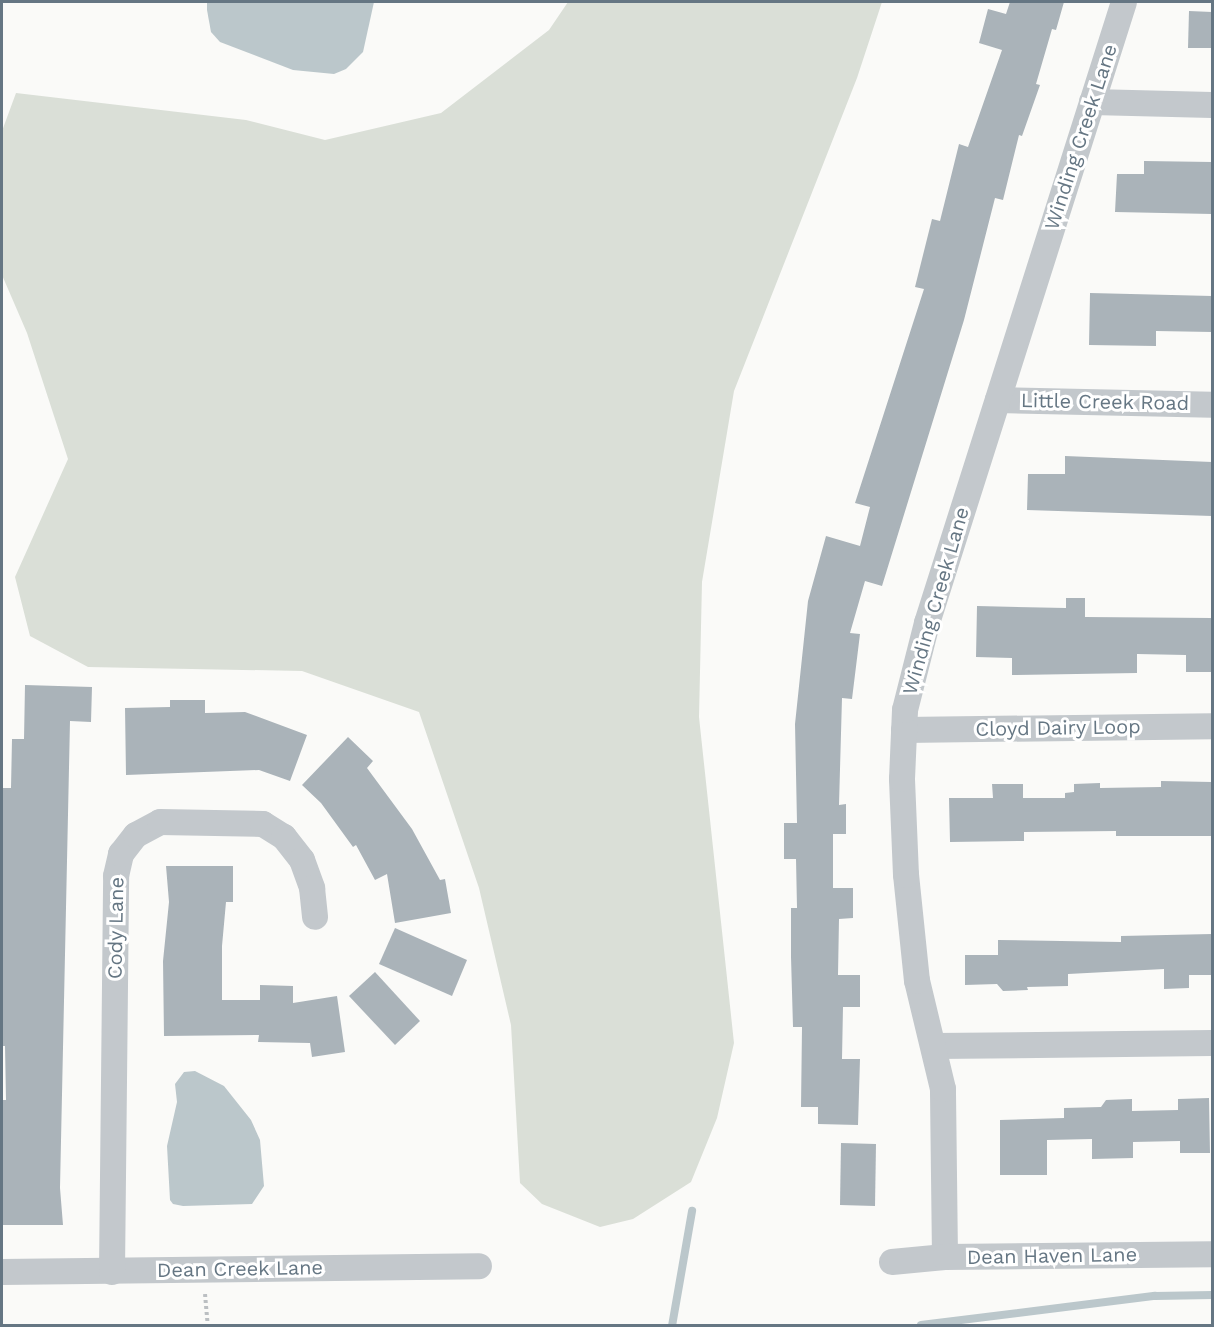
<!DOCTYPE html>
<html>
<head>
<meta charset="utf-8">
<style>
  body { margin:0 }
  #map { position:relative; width:1214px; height:1327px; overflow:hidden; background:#fafaf8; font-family:"Work Sans",sans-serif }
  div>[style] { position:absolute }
  .green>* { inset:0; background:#dadfd7 }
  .water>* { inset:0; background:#bbc7cb }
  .stream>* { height:8px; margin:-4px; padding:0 4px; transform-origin:4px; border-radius:4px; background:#bbc7cb }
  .building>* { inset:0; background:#aab3b9 }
  .path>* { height:4px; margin-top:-2px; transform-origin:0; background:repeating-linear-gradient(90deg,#bbbfc2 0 3px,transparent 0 6px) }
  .minor>* { height:26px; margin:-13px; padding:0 13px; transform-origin:13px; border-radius:13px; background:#c3c8cc }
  span { translate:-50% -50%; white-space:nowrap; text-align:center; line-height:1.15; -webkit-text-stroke:6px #fff; paint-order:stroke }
  .street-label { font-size:20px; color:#657683 }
  .frame { position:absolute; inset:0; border:3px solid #657683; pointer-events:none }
</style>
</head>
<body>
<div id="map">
  <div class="green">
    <div style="clip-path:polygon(568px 2px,882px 2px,857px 78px,734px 391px,702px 582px,699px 717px,734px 1043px,717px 1118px,691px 1182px,633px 1219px,600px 1227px,542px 1204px,520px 1183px,511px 1025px,479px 888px,419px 712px,302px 671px,88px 667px,30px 636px,15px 577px,68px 459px,27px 333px,2px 275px,2px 131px,16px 93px,246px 120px,325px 140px,441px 113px,549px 30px)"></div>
  </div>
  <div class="water">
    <div style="clip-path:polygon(374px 2px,363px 52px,346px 69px,334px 74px,293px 70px,220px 42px,211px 32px,207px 10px,207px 2px)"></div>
    <div style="clip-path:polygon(195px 1071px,224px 1086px,251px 1120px,260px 1140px,264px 1186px,252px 1204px,183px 1206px,173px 1204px,170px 1200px,167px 1146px,177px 1102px,175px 1084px,184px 1072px)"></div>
  </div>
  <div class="stream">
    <div style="left:921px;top:1325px;width:236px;rotate:-7.1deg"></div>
    <div style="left:1155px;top:1296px;width:57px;rotate:-1deg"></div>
    <div style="left:672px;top:1326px;width:117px;rotate:-80.1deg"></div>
  </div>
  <div class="building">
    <div style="clip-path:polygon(1010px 2px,1064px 2px,1056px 30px,1052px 29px,1036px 84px,1040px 85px,1022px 136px,1019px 135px,1003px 200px,995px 198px,964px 320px,882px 586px,865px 581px,850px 633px,860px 634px,852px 699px,842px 698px,839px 805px,846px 804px,846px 834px,833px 834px,833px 888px,853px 888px,853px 918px,839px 919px,838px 975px,860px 975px,860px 1007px,843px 1007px,842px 1059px,860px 1059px,858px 1125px,818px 1124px,818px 1107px,801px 1107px,802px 1027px,793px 1027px,791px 957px,791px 908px,797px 908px,796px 859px,784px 859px,784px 823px,797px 823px,795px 724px,808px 601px,826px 536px,860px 546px,870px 507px,855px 503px,924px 289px,915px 287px,932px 219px,940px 221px,959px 144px,968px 147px,1002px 50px,979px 43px,988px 9px,1006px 14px)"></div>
    <div style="clip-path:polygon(1189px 11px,1212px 12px,1212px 48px,1188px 48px)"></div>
    <div style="clip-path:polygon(1144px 161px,1212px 162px,1212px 214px,1115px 212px,1117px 174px,1144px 174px)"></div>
    <div style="clip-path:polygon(1090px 293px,1212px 296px,1212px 332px,1156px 331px,1156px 346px,1089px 345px)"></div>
    <div style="clip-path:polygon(1065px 456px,1212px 462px,1212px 516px,1027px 510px,1028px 474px,1065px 474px)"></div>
    <div style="clip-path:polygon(1066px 598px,1085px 598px,1085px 617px,1212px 618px,1212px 672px,1186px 672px,1186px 655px,1137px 654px,1137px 673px,1012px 675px,1012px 658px,976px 657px,977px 606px,1066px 608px)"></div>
    <div style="clip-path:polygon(25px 685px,92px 687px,91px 722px,70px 721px,60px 1188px,63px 1225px,2px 1225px,2px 1100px,6px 1100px,5px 1046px,2px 1046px,2px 788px,11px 788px,12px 739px,24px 739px)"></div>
    <div style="clip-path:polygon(170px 700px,205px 700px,205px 713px,245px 712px,307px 735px,290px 781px,259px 770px,126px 775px,125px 708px,170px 707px)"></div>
    <div style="clip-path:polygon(348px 737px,373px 761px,367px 768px,412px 829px,440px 880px,445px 879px,451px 913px,395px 923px,387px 874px,375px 880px,356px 845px,353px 847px,321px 803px,302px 785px)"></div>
    <div style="clip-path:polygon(1161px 781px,1212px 782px,1212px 836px,1116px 836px,1116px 831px,1024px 832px,1024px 841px,950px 842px,949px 798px,993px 798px,992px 784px,1023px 784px,1023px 798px,1065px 798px,1065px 793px,1074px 792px,1074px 784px,1100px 783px,1100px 788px,1161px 787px)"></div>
    <div style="clip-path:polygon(166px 866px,233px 866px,233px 902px,226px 902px,222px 946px,222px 1000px,260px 1000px,260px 985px,293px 986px,293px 1003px,337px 996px,345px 1052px,312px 1057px,310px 1043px,258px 1042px,259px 1035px,164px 1036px,163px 961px,169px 902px)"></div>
    <div style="clip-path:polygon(395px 928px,467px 960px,452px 996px,379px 964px)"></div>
    <div style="clip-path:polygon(1212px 934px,1212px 975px,1189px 975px,1189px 988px,1164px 989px,1164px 969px,1068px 974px,1068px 986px,1027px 987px,1028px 990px,1003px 991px,997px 984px,965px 985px,965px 955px,998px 955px,998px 940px,1121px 942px,1121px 936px)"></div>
    <div style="clip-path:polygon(375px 972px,420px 1021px,395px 1045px,349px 996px)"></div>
    <div style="clip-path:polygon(1209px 1098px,1210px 1153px,1180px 1153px,1180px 1141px,1133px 1142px,1133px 1158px,1092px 1159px,1092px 1139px,1047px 1140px,1047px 1175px,1000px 1175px,1000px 1120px,1064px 1118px,1064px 1108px,1101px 1107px,1106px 1100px,1132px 1099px,1132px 1111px,1178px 1110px,1178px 1099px)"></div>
    <div style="clip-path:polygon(841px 1143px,876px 1144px,875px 1206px,840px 1205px)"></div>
  </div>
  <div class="path">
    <div style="left:205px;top:1294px;width:32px;rotate:85deg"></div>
  </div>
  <div class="minor">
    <div style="left:1092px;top:102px;width:120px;rotate:1.4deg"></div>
    <div style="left:998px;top:400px;width:214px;rotate:1.3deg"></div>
    <div style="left:904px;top:730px;width:308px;rotate:-0.7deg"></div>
    <div style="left:935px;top:1046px;width:277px;rotate:-0.6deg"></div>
    <div style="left:945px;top:1257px;width:168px;rotate:-90.7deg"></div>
    <div style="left:943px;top:1089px;width:111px;rotate:-103.5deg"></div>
    <div style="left:917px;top:981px;width:107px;rotate:-95.9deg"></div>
    <div style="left:906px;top:875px;width:96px;rotate:-92.4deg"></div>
    <div style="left:902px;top:779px;width:69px;rotate:-87.5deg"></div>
    <div style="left:905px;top:710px;width:90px;rotate:-75.8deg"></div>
    <div style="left:927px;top:623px;width:651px;rotate:-72.4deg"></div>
    <div style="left:892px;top:1262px;width:53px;rotate:-5.4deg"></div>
    <div style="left:945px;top:1257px;width:267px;rotate:-0.6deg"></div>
    <div style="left:2px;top:1272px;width:477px;rotate:-0.7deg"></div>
    <div style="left:112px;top:1272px;width:396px;rotate:-89.4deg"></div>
    <div style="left:116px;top:876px;width:23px;rotate:-77deg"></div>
    <div style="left:121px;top:854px;width:24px;rotate:-52deg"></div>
    <div style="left:136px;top:835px;width:27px;rotate:-28deg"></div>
    <div style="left:160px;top:822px;width:103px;rotate:1.1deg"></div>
    <div style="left:263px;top:824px;width:25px;rotate:32deg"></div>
    <div style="left:284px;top:837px;width:29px;rotate:52deg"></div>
    <div style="left:302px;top:860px;width:30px;rotate:70deg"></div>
    <div style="left:312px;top:888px;width:29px;rotate:84deg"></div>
  </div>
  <div class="street-label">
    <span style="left:1081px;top:137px;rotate:-72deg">Winding Creek Lane</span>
    <span style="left:1105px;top:402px;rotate:1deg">Little Creek Road</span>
    <span style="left:936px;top:601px;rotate:-74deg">Winding Creek Lane</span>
    <span style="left:1058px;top:728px;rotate:-1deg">Cloyd Dairy Loop</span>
    <span style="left:116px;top:928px;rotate:-89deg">Cody Lane</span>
    <span style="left:1052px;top:1256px;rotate:-1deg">Dean Haven Lane</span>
    <span style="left:240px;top:1269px;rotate:-1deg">Dean Creek Lane</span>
  </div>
  <div class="frame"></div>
</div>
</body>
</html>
